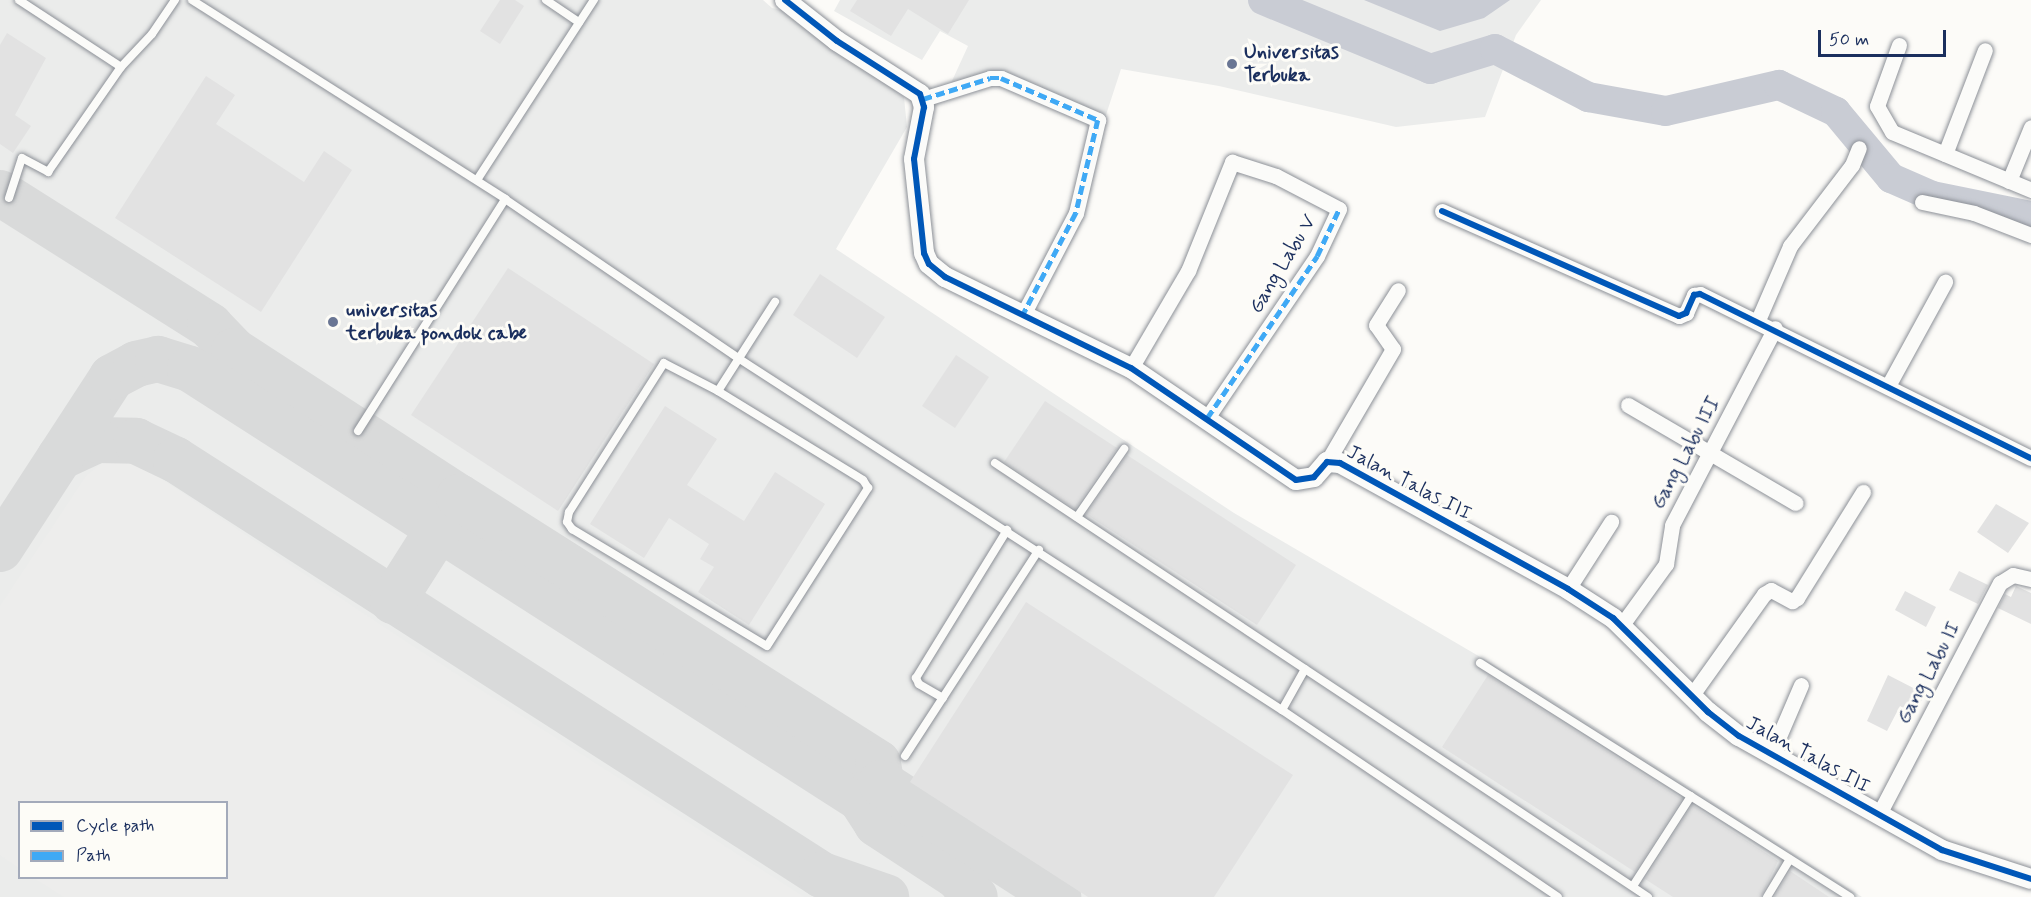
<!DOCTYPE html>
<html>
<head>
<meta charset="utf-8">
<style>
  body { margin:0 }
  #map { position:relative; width:2031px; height:897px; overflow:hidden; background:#fcfbf8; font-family:Mynerve,sans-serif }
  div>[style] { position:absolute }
  .built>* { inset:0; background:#ebeceb }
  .green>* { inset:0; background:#ededec }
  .water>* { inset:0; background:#c9ccd4 }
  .river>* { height:30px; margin:-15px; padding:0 15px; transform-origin:15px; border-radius:15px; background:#c9ccd4 }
  .taxiway>* { height:46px; margin:-23px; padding:0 23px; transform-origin:23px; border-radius:23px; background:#d9dada }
  .building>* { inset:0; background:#e2e2e2 }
  .roads { filter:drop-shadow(0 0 2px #8c9097) drop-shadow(0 0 2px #8c9097) }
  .service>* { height:8px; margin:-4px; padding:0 4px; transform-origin:4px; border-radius:4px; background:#fbfbf9 }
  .minor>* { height:15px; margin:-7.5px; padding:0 7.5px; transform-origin:7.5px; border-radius:7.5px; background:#fbfbf9 }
  .tertiary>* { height:20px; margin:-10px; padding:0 10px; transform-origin:10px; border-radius:10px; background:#fbfbf9 }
  .quiet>* { height:4.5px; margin-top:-2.25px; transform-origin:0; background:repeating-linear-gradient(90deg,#3fa9f5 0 9px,transparent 0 13.5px) }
  .cycleway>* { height:6px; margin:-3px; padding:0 3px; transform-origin:3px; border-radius:3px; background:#0057b8 }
  .dots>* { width:16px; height:16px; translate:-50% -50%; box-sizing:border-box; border:3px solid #fdfcf7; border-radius:50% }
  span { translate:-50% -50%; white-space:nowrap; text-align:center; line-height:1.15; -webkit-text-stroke:6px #fdfcf7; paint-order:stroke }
  .poi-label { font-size:20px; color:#1b2f5e; font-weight:700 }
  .left { translate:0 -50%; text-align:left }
  .street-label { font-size:20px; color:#1b2f5e }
  .legend { position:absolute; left:18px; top:801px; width:210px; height:78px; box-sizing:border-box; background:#fdfcf7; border:2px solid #a3aaba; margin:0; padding:8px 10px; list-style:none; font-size:18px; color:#1b2f5e }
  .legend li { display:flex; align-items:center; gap:12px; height:30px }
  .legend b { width:30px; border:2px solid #a3aaba }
  .scale { position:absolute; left:1818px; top:30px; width:128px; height:27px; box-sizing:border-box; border:3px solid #1b2f5e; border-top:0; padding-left:8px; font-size:18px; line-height:21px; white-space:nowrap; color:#1b2f5e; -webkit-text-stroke:4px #fdfcf7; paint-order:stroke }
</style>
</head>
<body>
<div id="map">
  <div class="built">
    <div style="clip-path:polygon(evenodd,0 0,763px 0,772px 8px,795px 13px,904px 97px,907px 127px,836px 249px,1234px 513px,1542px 693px,1862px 897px,0 897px,0 0,20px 802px,226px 802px,226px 878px,20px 878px,20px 802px)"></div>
    <div style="clip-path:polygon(840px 0,1541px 0,1516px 35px,1485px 117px,1396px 127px,1219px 86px,1121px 69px,1105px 118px,1007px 77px,946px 94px,968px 46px,940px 31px,922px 60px,834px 11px)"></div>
  </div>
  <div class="green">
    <div style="clip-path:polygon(103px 462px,136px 462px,408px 643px,804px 897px,64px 897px,34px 878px,226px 878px,226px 802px,20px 802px,19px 868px,0 855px,0 606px,86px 476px)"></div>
  </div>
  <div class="water">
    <div style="clip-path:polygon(1364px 0,1510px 0,1484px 18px,1440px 31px)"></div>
  </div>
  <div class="river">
    <div style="left:1263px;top:0;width:181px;rotate:22.4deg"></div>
    <div style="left:1430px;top:69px;width:68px;rotate:-17.1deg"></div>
    <div style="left:1495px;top:49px;width:105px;rotate:27.3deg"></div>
    <div style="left:1588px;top:97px;width:79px;rotate:10.2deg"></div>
    <div style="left:1666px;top:111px;width:116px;rotate:-13deg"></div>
    <div style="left:1779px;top:85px;width:63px;rotate:25.3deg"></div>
    <div style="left:1836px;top:112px;width:86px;rotate:50.2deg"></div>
    <div style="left:1891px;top:178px;width:45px;rotate:23.7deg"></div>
    <div style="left:1932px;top:196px;width:101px;rotate:11.4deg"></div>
  </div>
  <div class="taxiway">
    <div style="left:0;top:193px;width:249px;rotate:32.3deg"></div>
    <div style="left:210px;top:326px;width:35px;rotate:46deg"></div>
    <div style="left:234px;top:351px;width:268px;rotate:33deg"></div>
    <div style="left:60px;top:457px;width:41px;rotate:-24.7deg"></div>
    <div style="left:97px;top:440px;width:39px;rotate:1deg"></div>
    <div style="left:136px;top:441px;width:44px;rotate:25.4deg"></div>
    <div style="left:176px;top:460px;width:768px;rotate:32.72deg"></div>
    <div style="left:822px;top:875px;width:68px;rotate:19deg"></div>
    <div style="left:0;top:549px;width:205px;rotate:-56.9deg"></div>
    <div style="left:112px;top:377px;width:27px;rotate:-28deg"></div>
    <div style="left:136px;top:364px;width:23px;rotate:-13deg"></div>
    <div style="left:158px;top:359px;width:34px;rotate:17deg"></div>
    <div style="left:190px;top:369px;width:797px;rotate:32.65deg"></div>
    <div style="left:861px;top:799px;width:30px;rotate:57deg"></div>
    <div style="left:877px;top:824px;width:97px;rotate:33.2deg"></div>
    <div style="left:958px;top:877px;width:26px;rotate:50deg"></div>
    <div style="left:393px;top:601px;width:123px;rotate:-57.6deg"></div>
    <div style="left:459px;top:497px;width:496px;rotate:32.4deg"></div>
    <div style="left:878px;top:763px;width:20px;rotate:81deg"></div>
    <div style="left:881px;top:783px;width:211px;rotate:32.8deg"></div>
  </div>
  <div class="building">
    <div style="clip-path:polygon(500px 0,515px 0,524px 6px,500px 44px,480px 31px)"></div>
    <div style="clip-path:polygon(857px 0,969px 0,948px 34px,908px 9px,891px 36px,850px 11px)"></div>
    <div style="clip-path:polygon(7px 33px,46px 58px,15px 115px,31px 126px,13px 153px,0 144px,0 45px)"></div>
    <div style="clip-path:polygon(206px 76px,235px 95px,216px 124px,304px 182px,324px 151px,352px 170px,261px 312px,115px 218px)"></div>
    <div style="clip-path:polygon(508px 268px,654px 364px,558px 511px,411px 415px)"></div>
    <div style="clip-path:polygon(820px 274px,885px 317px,857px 358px,793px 315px)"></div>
    <div style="clip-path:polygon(956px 355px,989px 377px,955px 428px,922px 406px)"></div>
    <div style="clip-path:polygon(1045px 401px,1117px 448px,1075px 509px,1004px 462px)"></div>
    <div style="clip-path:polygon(665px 406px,717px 439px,687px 485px,744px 521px,775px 472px,825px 504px,749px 625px,698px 592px,714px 567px,700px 559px,709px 544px,669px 518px,644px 558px,590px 524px)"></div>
    <div style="clip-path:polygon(1127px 455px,1296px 565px,1257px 625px,1086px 514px)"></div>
    <div style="clip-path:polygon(1996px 504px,2029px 523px,2008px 553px,1977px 532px)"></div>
    <div style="clip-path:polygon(1959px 571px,1988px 585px,1978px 604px,1949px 590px)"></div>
    <div style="clip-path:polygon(2016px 586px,2031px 593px,2031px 624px,1998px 608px,2005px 594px,2011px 597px)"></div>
    <div style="clip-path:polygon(1905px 591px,1936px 607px,1926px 627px,1895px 610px)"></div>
    <div style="clip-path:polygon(1026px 602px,1293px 775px,1214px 897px,1088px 897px,910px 782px)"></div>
    <div style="clip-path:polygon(1488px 675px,1682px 799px,1635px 872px,1442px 747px)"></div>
    <div style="clip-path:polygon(1888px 675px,1925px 694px,1914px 714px,1900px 706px,1887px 731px,1867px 721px)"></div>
    <div style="clip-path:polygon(1692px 805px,1778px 861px,1761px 897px,1673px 897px,1645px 879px)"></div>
    <div style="clip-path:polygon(1790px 871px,1829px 897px,1774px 897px)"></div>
  </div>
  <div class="roads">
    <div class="service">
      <div style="left:19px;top:0;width:122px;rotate:33.3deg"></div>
      <div style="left:192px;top:0;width:371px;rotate:32.4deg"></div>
      <div style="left:505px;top:199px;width:282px;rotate:34.3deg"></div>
      <div style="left:738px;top:358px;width:648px;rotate:32.91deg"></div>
      <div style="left:1282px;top:710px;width:333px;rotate:34.1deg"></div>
      <div style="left:546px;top:0;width:40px;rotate:34deg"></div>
      <div style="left:477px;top:180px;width:215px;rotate:-57deg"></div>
      <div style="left:9px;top:198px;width:42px;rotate:-72deg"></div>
      <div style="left:22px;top:158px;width:30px;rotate:28deg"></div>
      <div style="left:48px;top:172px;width:128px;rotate:-55.2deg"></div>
      <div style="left:121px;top:67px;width:45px;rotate:-46.8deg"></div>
      <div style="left:152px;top:34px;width:41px;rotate:-55.9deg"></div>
      <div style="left:718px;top:391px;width:61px;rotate:-152.6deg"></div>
      <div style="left:664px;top:363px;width:177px;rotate:122.5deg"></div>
      <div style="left:569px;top:512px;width:10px;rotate:101deg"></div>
      <div style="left:567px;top:522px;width:9px;rotate:54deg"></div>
      <div style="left:572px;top:529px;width:227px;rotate:31deg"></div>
      <div style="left:767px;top:646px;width:188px;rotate:-57.4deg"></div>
      <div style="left:868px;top:488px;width:9px;rotate:-122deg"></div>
      <div style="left:863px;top:480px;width:170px;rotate:-148.5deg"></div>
      <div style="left:718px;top:391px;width:106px;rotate:-57.4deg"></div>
      <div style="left:358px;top:431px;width:275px;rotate:-57.6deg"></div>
      <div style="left:995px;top:463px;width:784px;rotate:33.61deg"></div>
      <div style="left:1077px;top:517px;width:83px;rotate:-55.3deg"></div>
      <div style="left:1480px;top:663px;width:438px;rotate:32.3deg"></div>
      <div style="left:943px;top:698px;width:28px;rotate:-150deg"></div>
      <div style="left:919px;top:684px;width:7px;rotate:-117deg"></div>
      <div style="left:916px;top:678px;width:174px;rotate:-58.4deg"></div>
      <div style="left:1282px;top:710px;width:47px;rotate:-60.7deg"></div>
      <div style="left:905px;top:756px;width:246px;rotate:-57deg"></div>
      <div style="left:1633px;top:886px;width:107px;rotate:-57.2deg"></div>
      <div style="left:1767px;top:897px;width:44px;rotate:-58.8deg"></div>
    </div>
    <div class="minor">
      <div style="left:1899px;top:45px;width:65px;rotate:109.8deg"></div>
      <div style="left:1877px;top:106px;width:30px;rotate:60deg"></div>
      <div style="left:1892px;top:132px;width:151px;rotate:22.6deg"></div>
      <div style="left:923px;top:99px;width:70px;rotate:-17.4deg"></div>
      <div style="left:990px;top:78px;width:11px"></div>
      <div style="left:1001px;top:78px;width:106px;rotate:23.4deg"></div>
      <div style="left:1098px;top:120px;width:96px;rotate:103.3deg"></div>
      <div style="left:1076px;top:213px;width:115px;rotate:117.5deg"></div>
      <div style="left:1945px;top:154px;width:111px;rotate:-69deg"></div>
      <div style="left:2009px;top:181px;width:58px;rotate:-67.8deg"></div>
      <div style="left:1922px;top:202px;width:53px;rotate:11.9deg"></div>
      <div style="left:1974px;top:213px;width:61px;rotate:21.1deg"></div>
      <div style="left:1442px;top:211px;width:259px;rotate:23.9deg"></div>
      <div style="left:1679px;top:316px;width:8px;rotate:-23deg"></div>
      <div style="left:1686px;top:313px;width:20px;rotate:-66deg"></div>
      <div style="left:1694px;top:295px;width:6px;rotate:-9deg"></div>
      <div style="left:1700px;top:294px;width:369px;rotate:26.4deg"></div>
      <div style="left:1758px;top:320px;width:81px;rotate:-66.6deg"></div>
      <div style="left:1790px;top:246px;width:102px;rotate:-52.6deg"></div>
      <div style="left:1852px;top:165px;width:18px;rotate:-68deg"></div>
      <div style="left:1131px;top:368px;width:113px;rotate:-59.6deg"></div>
      <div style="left:1188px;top:271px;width:118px;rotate:-68deg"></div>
      <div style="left:1232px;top:162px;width:46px;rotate:17.7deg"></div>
      <div style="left:1276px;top:176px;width:71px;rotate:27.6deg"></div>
      <div style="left:1339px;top:209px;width:52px;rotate:115.1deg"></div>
      <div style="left:1317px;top:256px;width:196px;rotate:124.2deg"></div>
      <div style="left:1888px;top:386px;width:119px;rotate:-61.3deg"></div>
      <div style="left:1628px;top:405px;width:194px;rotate:30.3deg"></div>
      <div style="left:1327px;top:462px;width:131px;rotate:-59.7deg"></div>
      <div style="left:1393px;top:349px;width:29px;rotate:-125deg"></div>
      <div style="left:1376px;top:325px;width:41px;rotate:-57.8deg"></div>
      <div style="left:1568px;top:589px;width:80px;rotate:-57.3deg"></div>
      <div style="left:1621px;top:626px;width:77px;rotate:-54deg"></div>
      <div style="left:1666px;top:564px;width:39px;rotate:-81deg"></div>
      <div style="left:1672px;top:525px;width:222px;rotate:-62.4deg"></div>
      <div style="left:1692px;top:695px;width:124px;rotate:-54.5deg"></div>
      <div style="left:1764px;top:594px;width:8px;rotate:-30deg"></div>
      <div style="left:1771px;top:590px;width:24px;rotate:28deg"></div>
      <div style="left:1792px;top:601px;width:6px;rotate:-31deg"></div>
      <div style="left:1797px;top:598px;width:125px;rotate:-58.1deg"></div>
      <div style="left:1771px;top:755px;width:76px;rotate:-66.8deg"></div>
      <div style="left:1879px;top:814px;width:261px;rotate:-62.4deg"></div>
      <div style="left:2000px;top:583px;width:15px;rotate:-32deg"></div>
      <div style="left:2013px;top:575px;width:18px;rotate:13deg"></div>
    </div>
    <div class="tertiary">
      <div style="left:785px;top:0;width:66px;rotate:38.3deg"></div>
      <div style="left:837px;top:41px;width:98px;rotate:32.6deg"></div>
      <div style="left:920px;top:94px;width:14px;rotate:73deg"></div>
      <div style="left:924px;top:107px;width:53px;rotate:100.9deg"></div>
      <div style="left:914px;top:159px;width:95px;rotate:83.9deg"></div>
      <div style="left:924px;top:253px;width:12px;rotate:66deg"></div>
      <div style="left:929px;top:264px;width:21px;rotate:39deg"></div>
      <div style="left:945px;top:277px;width:207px;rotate:26.1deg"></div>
      <div style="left:1131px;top:368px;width:199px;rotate:34.2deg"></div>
      <div style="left:1296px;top:480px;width:18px;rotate:-9deg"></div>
      <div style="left:1314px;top:477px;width:20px;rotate:-49deg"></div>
      <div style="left:1327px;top:462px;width:13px;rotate:4deg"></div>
      <div style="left:1340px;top:463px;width:260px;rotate:28.9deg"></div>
      <div style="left:1568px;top:589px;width:54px;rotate:32.8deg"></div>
      <div style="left:1613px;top:618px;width:134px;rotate:44.7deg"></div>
      <div style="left:1708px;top:712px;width:39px;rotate:38deg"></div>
      <div style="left:1739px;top:736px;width:233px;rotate:29.3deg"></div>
      <div style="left:1942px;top:850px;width:94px;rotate:18deg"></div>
    </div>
  </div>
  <div class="quiet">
    <div style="left:923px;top:99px;width:70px;rotate:-17.4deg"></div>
    <div style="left:990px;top:78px;width:11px"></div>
    <div style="left:1001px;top:78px;width:106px;rotate:23.4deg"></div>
    <div style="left:1098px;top:120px;width:96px;rotate:103.3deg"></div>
    <div style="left:1076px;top:213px;width:115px;rotate:117.5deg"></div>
    <div style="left:1207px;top:418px;width:196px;rotate:-55.8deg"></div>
    <div style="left:1317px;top:256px;width:52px;rotate:-64.9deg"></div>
  </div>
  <div class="cycleway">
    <div style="left:785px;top:0;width:66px;rotate:38.3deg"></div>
    <div style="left:837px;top:41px;width:98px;rotate:32.6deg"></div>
    <div style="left:920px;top:94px;width:14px;rotate:73deg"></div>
    <div style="left:924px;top:107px;width:53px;rotate:100.9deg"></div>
    <div style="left:914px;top:159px;width:95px;rotate:83.9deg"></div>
    <div style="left:924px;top:253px;width:12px;rotate:66deg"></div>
    <div style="left:929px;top:264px;width:21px;rotate:39deg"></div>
    <div style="left:945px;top:277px;width:207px;rotate:26.1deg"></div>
    <div style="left:1131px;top:368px;width:199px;rotate:34.2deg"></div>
    <div style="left:1296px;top:480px;width:18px;rotate:-9deg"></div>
    <div style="left:1314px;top:477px;width:20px;rotate:-49deg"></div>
    <div style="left:1327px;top:462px;width:13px;rotate:4deg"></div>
    <div style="left:1340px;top:463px;width:260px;rotate:28.9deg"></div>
    <div style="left:1568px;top:589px;width:54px;rotate:32.8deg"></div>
    <div style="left:1613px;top:618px;width:134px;rotate:44.7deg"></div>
    <div style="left:1708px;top:712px;width:39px;rotate:38deg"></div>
    <div style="left:1739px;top:736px;width:233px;rotate:29.3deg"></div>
    <div style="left:1942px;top:850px;width:94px;rotate:18deg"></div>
    <div style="left:1442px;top:211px;width:259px;rotate:23.9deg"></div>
    <div style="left:1679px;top:316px;width:8px;rotate:-23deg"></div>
    <div style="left:1686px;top:313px;width:20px;rotate:-66deg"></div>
    <div style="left:1694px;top:295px;width:6px;rotate:-9deg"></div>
    <div style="left:1700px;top:294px;width:369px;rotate:26.4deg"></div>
  </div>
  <div class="dots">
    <div style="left:1232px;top:64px;background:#6a7694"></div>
    <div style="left:333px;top:322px;background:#6a7694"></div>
  </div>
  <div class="poi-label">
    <span class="left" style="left:1244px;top:64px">Universitas<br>Terbuka</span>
    <span class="left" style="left:346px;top:322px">universitas<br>terbuka pondok cabe</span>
  </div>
  <div class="street-label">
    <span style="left:1283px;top:264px;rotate:-59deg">Gang Labu V</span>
    <span style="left:1686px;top:453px;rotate:-62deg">Gang Labu III</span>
    <span style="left:1409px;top:483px;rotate:28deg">Jalan Talas III</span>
    <span style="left:1929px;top:673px;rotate:-62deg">Gang Labu II</span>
    <span style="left:1808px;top:755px;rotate:29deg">Jalan Talas III</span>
  </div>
  <ul class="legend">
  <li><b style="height:8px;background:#0057b8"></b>Cycle path</li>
  <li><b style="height:8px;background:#3fa9f5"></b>Path</li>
  </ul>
  <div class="scale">50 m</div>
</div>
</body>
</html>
